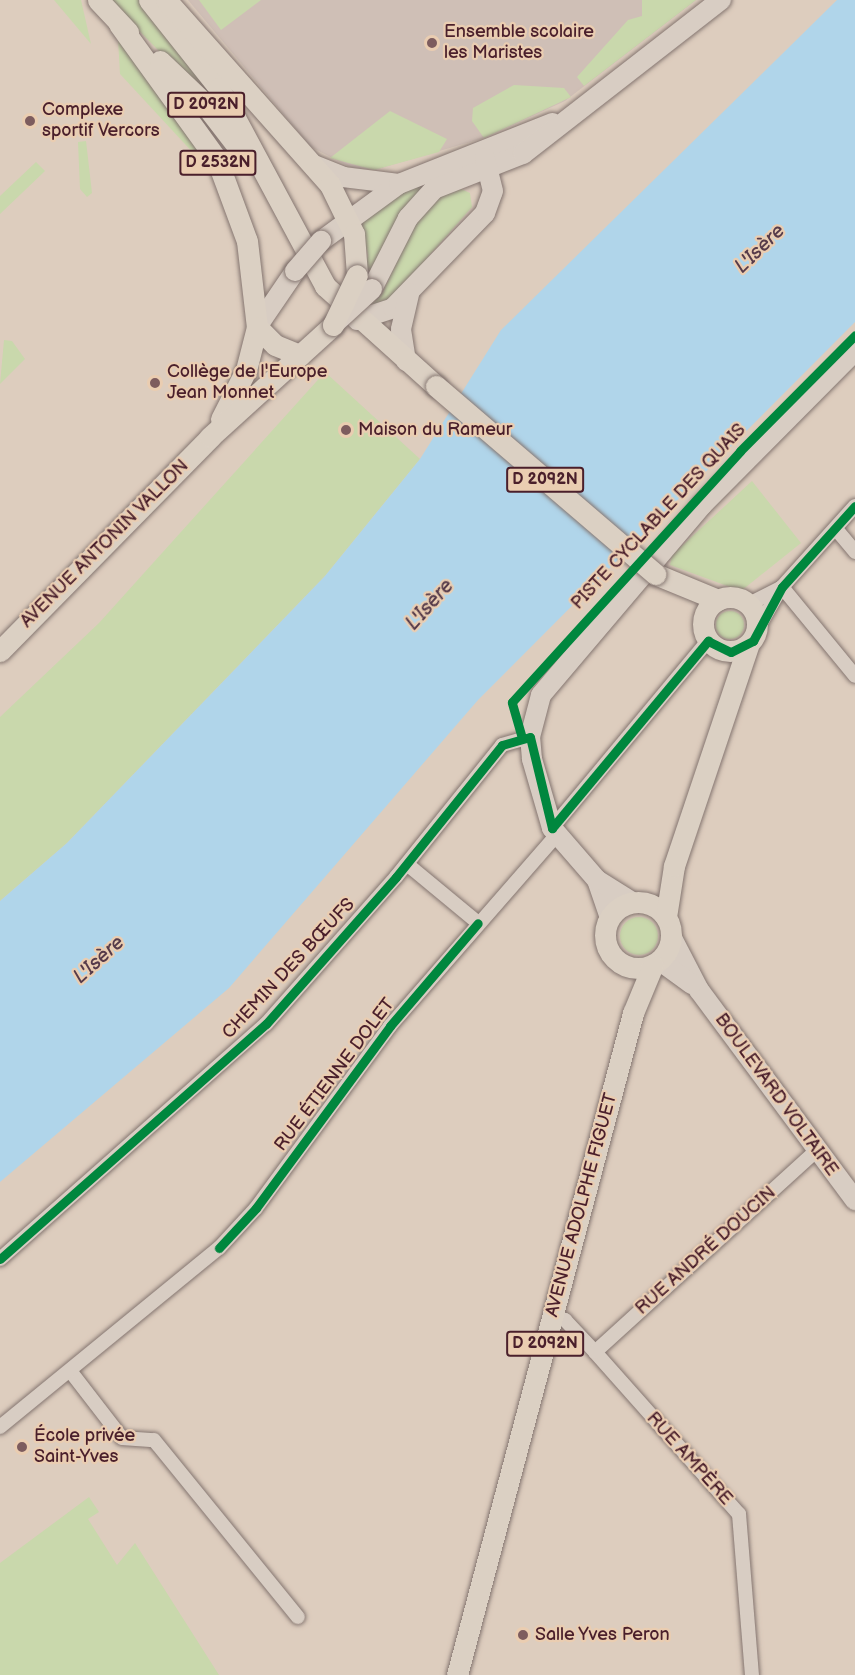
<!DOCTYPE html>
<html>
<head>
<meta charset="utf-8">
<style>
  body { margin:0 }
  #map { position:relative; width:855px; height:1675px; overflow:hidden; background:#ddcdbe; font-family:"Balsamiq Sans",sans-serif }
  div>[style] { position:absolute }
  .built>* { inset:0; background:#cfbfb6 }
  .green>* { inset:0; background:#c9d8ac }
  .round { border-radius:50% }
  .water>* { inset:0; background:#b0d5ea }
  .roads { filter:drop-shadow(0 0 2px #847570) drop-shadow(0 0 2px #847570) }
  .street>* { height:14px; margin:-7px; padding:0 7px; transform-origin:7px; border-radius:7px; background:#d8cdc3 }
  .secondary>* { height:20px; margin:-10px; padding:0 10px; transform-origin:10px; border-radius:10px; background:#d8cdc3 }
  .primary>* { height:21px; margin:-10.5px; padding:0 10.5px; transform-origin:10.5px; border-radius:10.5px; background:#dbd0c3 }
  .primary>.ring { margin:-10.5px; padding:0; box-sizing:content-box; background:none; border:21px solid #dbd0c3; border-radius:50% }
  .bridges { filter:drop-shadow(0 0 2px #847570) drop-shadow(0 0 2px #847570) }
  .secondary-bridge>* { height:20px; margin:-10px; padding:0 10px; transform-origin:10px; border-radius:10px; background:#d8cdc3 }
  .primary-bridge>* { height:21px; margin:-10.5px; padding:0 10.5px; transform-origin:10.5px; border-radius:10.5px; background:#dbd0c3 }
  .cycleway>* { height:9px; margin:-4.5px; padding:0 4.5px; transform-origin:4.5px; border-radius:4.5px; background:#00873e }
  .dots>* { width:16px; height:16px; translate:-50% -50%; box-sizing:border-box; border:3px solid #eacdb1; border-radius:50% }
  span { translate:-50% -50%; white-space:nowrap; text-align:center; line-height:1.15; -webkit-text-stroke:4.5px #eacdb1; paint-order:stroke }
  .shield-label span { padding:2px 4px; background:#eacdb1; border:2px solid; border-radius:4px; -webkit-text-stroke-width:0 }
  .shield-label { font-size:16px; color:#4a1f2b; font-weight:700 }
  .poi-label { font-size:18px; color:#4a1f2b }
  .left { translate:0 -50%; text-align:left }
  .street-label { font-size:18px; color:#4a1f2b }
  .water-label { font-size:20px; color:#563b4a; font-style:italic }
</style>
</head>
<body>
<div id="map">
  <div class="built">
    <div style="clip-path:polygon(188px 0,696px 0,565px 101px,484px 138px,374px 170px,350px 167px,311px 147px)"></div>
  </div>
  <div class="green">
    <div style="clip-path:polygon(54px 0,81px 0,91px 44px)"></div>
    <div style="clip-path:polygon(109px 0,139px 0,234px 124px,156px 48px)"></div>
    <div style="clip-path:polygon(199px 0,261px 0,221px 30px)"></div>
    <div style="clip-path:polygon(642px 0,696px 0,584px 86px,577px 77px,628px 20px,642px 16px)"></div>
    <div style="clip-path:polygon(118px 39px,222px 184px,120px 74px)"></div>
    <div style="clip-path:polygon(514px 85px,564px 88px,571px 97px,484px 138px,472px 121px,473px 108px)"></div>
    <div style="clip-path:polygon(390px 111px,447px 139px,439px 152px,374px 170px,330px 158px)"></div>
    <div style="clip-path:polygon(86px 141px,92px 193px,87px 197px,80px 189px,78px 142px)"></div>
    <div style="clip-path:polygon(36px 162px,45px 171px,0 214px,0 196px)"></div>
    <div style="clip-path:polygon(444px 170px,403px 209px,382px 264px,361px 287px,368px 255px,359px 217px)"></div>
    <div style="clip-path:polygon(461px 189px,470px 193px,472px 207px,386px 305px,367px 308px,382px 294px,420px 213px,439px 197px)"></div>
    <div style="clip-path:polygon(4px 340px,12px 341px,25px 359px,0 384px)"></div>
    <div style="clip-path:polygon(325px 372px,420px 459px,325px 576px,67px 843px,0 901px,0 717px,99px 623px)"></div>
    <div style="clip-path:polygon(752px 481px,801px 543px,741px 591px,670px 565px,672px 555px)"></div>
    <div class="round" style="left:716px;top:611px;width:28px;height:28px"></div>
    <div class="round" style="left:620px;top:917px;width:38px;height:38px"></div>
    <div style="clip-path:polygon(89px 1497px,99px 1512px,88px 1519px,117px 1565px,135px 1543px,219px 1675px,0 1675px,0 1563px)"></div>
  </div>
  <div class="water">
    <div style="clip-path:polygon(837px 0,855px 0,855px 322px,478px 700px,229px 988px,0 1182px,0 901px,67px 843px,325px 576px,420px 459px,501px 330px)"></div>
  </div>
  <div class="roads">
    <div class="street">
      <div style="left:836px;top:529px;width:30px;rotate:50deg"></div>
      <div style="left:782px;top:587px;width:115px;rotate:50.6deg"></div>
      <div style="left:749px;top:604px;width:37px;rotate:-27deg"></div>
      <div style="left:782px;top:587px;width:109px;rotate:-48deg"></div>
      <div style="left:758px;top:628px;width:46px;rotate:-60.1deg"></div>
      <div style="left:552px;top:828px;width:244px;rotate:-50.2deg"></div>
      <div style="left:407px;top:864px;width:92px;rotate:39.7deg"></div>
      <div style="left:0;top:1259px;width:355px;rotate:-41.5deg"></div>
      <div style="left:266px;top:1024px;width:196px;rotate:-48.5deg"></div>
      <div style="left:396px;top:877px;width:169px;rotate:-51.2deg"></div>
      <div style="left:502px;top:745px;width:29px;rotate:-16deg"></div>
      <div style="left:552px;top:1316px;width:14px;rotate:17deg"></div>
      <div style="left:565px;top:1320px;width:44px;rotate:46.8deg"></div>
      <div style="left:595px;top:1352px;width:217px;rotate:48.4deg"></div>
      <div style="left:739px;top:1514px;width:162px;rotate:85.4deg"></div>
      <div style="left:595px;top:1352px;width:300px;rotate:-42.3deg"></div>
      <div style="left:71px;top:1372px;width:83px;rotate:52.3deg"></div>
      <div style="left:122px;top:1438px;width:32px;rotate:4deg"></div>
      <div style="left:154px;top:1440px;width:228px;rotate:50.9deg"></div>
      <div style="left:0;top:1427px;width:283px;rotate:-39.3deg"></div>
      <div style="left:219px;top:1248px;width:54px;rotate:-47.2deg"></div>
      <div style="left:256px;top:1208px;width:226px;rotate:-53.6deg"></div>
      <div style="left:390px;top:1026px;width:252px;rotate:-48.9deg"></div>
    </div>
    <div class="secondary">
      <div style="left:314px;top:165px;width:31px;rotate:22deg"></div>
      <div style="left:343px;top:177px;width:56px;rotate:7.1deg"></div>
      <div style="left:321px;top:241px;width:97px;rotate:-36.2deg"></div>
      <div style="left:399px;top:184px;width:165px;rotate:-21.7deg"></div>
      <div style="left:372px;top:289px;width:80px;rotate:-63.1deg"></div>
      <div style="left:408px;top:218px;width:39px;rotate:-48deg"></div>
      <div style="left:434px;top:189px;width:96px;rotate:-21.5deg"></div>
      <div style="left:523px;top:154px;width:251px;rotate:-37.9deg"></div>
      <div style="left:357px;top:320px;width:38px;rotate:-18deg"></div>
      <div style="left:393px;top:308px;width:132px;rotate:-45.9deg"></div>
      <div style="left:485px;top:213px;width:23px;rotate:-70deg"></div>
      <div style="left:493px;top:191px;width:34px;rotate:-104deg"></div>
      <div style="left:257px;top:327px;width:68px;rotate:-55.8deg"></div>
      <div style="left:406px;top:361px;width:32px;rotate:-99deg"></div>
      <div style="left:401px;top:329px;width:37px;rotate:-77deg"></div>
      <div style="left:597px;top:880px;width:39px;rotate:71deg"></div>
      <div style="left:632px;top:902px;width:41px;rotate:-147.8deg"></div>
      <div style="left:597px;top:880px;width:69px;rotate:-130.9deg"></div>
      <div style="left:552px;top:828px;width:72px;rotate:-106.2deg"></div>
      <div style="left:532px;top:759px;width:22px;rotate:-95deg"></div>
      <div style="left:530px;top:737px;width:43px;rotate:-75.3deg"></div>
      <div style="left:541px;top:695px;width:249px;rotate:-49.7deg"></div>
      <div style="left:702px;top:505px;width:217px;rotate:-45.2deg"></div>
      <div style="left:672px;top:938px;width:59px;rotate:62.6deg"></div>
      <div style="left:699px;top:990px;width:262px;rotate:53.4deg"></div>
      <div style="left:660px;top:961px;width:39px;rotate:36deg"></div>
    </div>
    <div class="primary">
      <div style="left:98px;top:0;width:44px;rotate:46.8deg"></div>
      <div style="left:149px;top:0;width:112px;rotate:51.5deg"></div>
      <div style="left:219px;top:88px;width:225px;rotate:61.8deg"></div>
      <div style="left:325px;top:286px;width:149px;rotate:42deg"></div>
      <div style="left:166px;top:0;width:247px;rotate:48.4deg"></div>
      <div style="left:330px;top:185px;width:55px;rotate:63.9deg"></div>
      <div style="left:354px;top:234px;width:41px;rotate:85.8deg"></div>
      <div style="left:119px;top:24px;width:168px;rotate:54.2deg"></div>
      <div style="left:217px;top:160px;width:86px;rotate:69.7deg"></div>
      <div style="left:247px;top:241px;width:87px;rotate:83.4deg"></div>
      <div style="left:257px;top:327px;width:44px;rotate:104.3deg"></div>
      <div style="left:246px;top:370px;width:55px;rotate:117deg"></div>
      <div style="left:160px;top:61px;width:61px;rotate:43.7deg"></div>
      <div style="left:204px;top:103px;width:61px;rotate:52.4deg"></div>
      <div style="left:257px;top:327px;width:25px;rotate:45deg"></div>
      <div style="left:275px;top:345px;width:27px;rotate:22deg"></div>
      <div style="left:655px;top:574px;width:68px;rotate:22.4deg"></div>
      <div class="ring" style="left:703px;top:597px;width:33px;height:33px"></div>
      <div style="left:0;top:651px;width:300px;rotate:-45.5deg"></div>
      <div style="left:210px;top:437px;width:166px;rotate:-42.3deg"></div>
      <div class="ring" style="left:605px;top:902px;width:45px;height:45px"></div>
      <div style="left:666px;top:917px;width:52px;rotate:-81.1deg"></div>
      <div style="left:674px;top:866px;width:232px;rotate:-71.4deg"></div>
      <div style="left:457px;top:1675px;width:685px;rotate:-75.11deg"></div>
      <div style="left:633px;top:1013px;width:52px;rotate:-67.4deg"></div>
    </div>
  </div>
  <div class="bridges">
    <div class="secondary-bridge">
      <div style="left:295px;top:271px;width:40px;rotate:-49deg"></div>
      <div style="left:333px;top:325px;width:53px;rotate:-42.7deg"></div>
    </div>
    <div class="primary-bridge">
      <div style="left:333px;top:325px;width:55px;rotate:-64.4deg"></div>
      <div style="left:436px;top:386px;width:289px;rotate:40.6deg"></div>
    </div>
  </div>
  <div class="cycleway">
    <div style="left:522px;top:738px;width:37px;rotate:-106deg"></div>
    <div style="left:512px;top:702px;width:339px;rotate:-47.7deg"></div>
    <div style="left:740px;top:451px;width:163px;rotate:-45.2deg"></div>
    <div style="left:552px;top:828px;width:244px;rotate:-50.2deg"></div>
    <div style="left:708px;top:641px;width:25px;rotate:26deg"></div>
    <div style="left:731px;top:652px;width:25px;rotate:-27deg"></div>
    <div style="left:753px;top:641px;width:61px;rotate:-61.8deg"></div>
    <div style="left:782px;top:587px;width:109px;rotate:-48deg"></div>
    <div style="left:219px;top:1248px;width:54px;rotate:-47.2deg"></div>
    <div style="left:256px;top:1208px;width:226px;rotate:-53.6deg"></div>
    <div style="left:390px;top:1026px;width:135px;rotate:-49.5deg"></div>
    <div style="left:0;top:1259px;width:355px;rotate:-41.5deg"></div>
    <div style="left:266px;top:1024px;width:196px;rotate:-48.5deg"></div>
    <div style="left:396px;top:877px;width:169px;rotate:-51.2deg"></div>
    <div style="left:502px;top:745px;width:29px;rotate:-16deg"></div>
    <div style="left:530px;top:737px;width:94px;rotate:76.4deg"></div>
  </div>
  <div class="dots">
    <div style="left:432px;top:43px;background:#7d5c5e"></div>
    <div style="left:30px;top:121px;background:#7d5c5e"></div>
    <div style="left:155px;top:383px;background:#7d5c5e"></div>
    <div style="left:346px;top:430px;background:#7d5c5e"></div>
    <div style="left:22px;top:1447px;background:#7d5c5e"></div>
    <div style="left:523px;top:1635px;background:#7d5c5e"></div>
  </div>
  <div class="shield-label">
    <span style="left:206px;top:105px">D 2092N</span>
    <span style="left:218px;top:163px">D 2532N</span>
    <span style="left:545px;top:480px">D 2092N</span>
    <span style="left:545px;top:1344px">D 2092N</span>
  </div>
  <div class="poi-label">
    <span class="left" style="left:444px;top:43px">Ensemble scolaire<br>les Maristes</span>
    <span class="left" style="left:42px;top:121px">Complexe<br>sportif Vercors</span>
    <span class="left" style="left:167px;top:383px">Collège de l'Europe<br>Jean Monnet</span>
    <span class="left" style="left:358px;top:430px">Maison du Rameur</span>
    <span class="left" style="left:34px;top:1447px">École privée<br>Saint-Yves</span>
    <span class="left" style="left:535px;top:1635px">Salle Yves Peron</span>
  </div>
  <div class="street-label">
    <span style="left:659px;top:517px;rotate:-47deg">PISTE CYCLABLE DES QUAIS</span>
    <span style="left:105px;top:544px;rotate:-45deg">AVENUE ANTONIN VALLON</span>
    <span style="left:289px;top:969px;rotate:-47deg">CHEMIN DES BŒUFS</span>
    <span style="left:335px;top:1075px;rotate:-53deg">RUE ÉTIENNE DOLET</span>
    <span style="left:776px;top:1095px;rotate:54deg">BOULEVARD VOLTAIRE</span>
    <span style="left:582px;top:1205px;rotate:-75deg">AVENUE ADOLPHE FIGUET</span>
    <span style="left:706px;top:1251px;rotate:-42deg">RUE ANDRÉ DOUCIN</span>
    <span style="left:689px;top:1459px;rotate:48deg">RUE AMPÈRE</span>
  </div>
  <div class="water-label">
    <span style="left:760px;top:249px;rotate:-44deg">L'Isère</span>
    <span style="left:430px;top:605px;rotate:-48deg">L'Isère</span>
    <span style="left:99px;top:960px;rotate:-42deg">L'Isère</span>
  </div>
</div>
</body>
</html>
